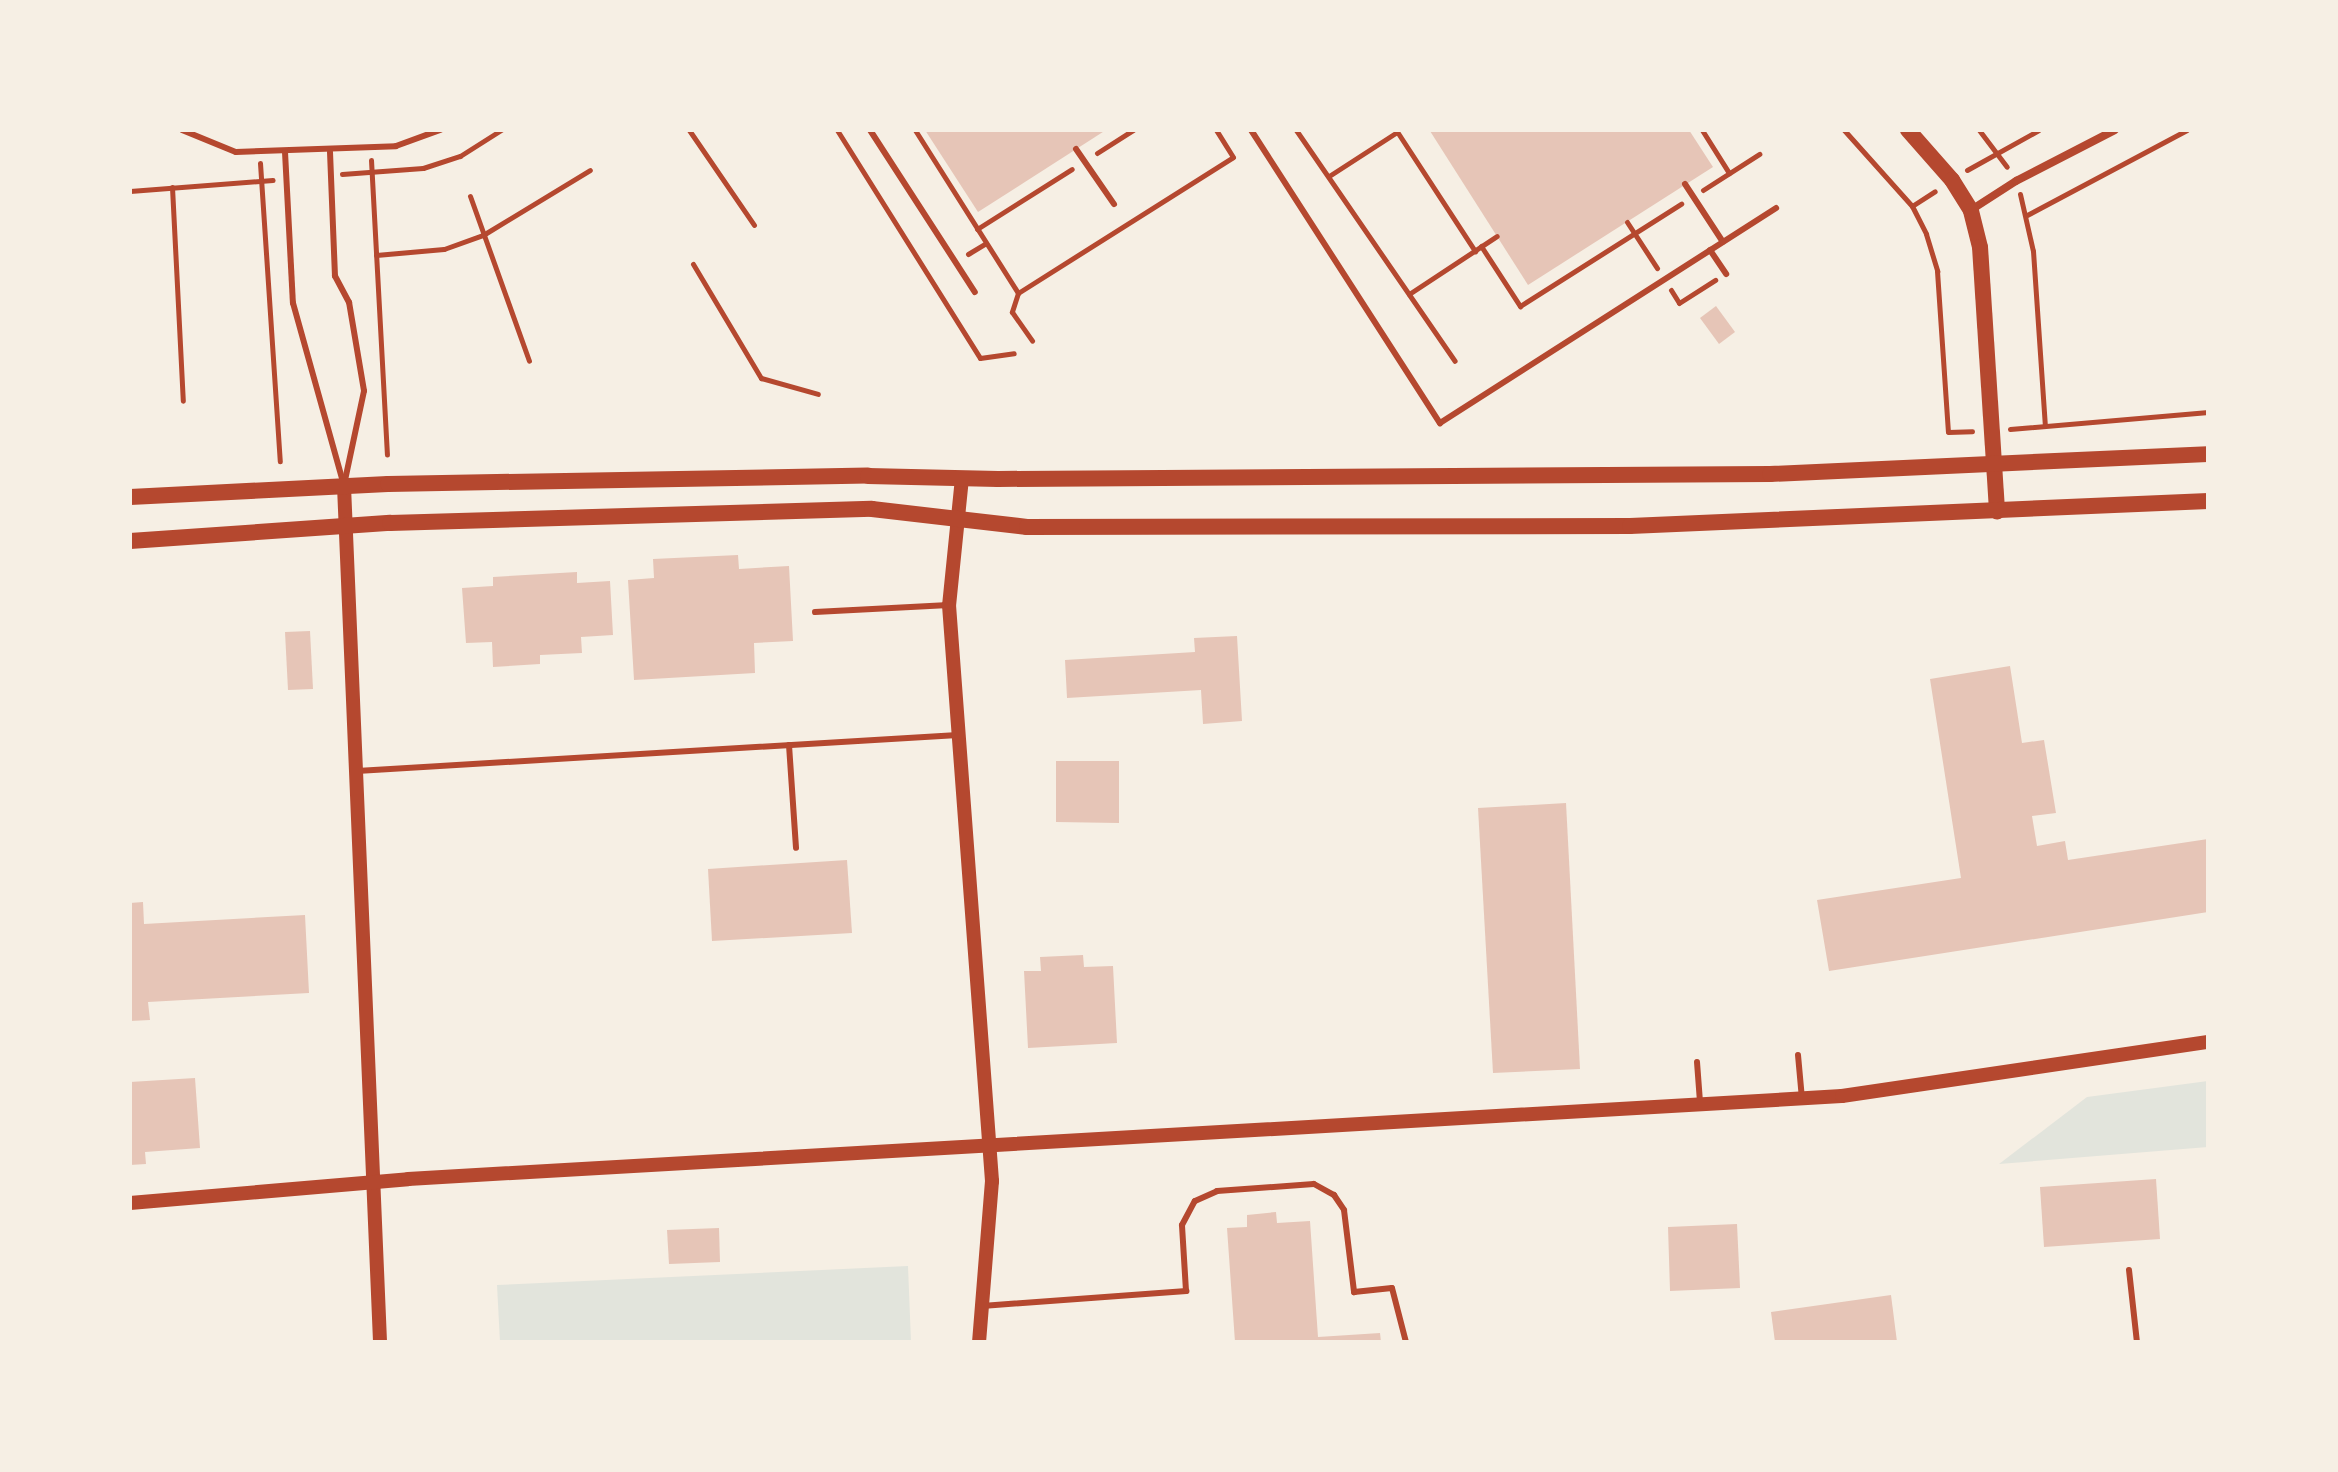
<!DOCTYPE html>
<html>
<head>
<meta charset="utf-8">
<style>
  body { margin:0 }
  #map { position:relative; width:2338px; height:1472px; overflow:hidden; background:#f6efe4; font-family:"DM Sans",sans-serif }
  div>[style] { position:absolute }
  .green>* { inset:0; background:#e2e4dc }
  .building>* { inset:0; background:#e6c5b7 }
  .path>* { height:5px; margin:-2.5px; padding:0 2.5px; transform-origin:2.5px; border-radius:2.5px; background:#b5482f }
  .service>* { height:6px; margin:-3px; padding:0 3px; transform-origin:3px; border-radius:3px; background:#b5482f }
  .minor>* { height:8px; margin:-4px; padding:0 4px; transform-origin:4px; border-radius:4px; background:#b5482f }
  .tertiary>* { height:14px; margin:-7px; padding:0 7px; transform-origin:7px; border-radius:7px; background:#b5482f }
  .secondary>* { height:16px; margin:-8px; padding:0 8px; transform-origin:8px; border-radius:8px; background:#b5482f }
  span { translate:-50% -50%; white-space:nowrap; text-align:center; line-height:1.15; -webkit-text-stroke:6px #f6efe4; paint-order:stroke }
  .frame { position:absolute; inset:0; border:132px solid #f6efe4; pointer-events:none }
</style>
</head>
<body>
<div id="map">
  <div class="green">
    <div style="clip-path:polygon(2208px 1081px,2208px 1147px,1999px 1164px,2087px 1097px)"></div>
    <div style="clip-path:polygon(908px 1266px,911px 1342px,500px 1342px,497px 1285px)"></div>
  </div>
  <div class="building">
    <div style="clip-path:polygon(925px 130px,1106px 130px,978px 212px)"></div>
    <div style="clip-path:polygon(1689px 130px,1713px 167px,1528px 285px,1430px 131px)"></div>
    <div style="clip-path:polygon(1716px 306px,1735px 332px,1719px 344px,1700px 318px)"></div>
    <div style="clip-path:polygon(738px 555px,739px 569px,789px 566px,793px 641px,754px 643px,755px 673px,634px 680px,628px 580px,654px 578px,653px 559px)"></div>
    <div style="clip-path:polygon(577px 572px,577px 583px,610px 581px,613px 635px,581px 637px,582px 653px,540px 655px,540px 664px,493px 667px,492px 642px,466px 643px,462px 588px,493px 586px,493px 577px)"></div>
    <div style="clip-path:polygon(310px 631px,313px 689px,288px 690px,285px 632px)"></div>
    <div style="clip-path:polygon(1237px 636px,1242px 721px,1203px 724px,1201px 690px,1067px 698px,1065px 660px,1195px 652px,1194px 638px)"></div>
    <div style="clip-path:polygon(2010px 666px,2022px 743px,2044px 740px,2056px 813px,2032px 816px,2037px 846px,2065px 841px,2068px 860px,2208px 839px,2208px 912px,1829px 971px,1817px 900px,1961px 878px,1930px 679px)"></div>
    <div style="clip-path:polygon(1056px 761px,1119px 761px,1119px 823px,1056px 822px)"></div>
    <div style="clip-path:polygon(1566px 803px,1580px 1069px,1493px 1073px,1478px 808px)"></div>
    <div style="clip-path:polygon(847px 860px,852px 933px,712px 941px,708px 869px)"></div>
    <div style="clip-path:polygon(143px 902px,144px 924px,305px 915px,309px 993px,148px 1002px,150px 1020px,130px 1021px,130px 903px)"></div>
    <div style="clip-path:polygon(1083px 955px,1084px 967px,1113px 966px,1117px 1043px,1028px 1048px,1024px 971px,1041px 971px,1040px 957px)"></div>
    <div style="clip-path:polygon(195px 1078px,200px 1148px,145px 1152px,146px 1164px,130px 1165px,130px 1082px)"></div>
    <div style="clip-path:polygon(2156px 1179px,2160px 1239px,2044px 1247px,2040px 1187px)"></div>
    <div style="clip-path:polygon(1276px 1212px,1277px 1223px,1310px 1221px,1318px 1337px,1380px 1333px,1381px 1342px,1235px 1342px,1227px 1228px,1247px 1227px,1247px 1215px)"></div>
    <div style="clip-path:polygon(1737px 1224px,1740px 1288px,1670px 1291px,1668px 1227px)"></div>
    <div style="clip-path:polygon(719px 1228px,720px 1262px,669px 1264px,667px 1230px)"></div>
    <div style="clip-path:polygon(1891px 1295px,1897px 1342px,1775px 1342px,1771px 1312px)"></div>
  </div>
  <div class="path">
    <div style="left:689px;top:130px;width:115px;rotate:55.6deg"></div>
    <div style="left:837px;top:130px;width:269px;rotate:57.9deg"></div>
    <div style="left:980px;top:358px;width:34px;rotate:-8deg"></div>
    <div style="left:915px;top:130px;width:193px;rotate:57.7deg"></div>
    <div style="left:1018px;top:293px;width:20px;rotate:108deg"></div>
    <div style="left:1012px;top:312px;width:35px;rotate:55deg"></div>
    <div style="left:1296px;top:130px;width:280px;rotate:55.5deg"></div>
    <div style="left:1396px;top:130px;width:145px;rotate:56.9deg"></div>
    <div style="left:1702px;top:130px;width:51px;rotate:57.9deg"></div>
    <div style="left:1844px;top:130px;width:102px;rotate:48.2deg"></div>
    <div style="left:1912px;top:206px;width:31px;rotate:63deg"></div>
    <div style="left:1926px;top:234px;width:39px;rotate:73deg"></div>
    <div style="left:1937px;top:271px;width:161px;rotate:86.1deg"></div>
    <div style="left:1948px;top:432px;width:24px;rotate:-2deg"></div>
    <div style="left:1979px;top:130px;width:46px;rotate:52.9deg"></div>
    <div style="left:1097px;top:153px;width:43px;rotate:-32.6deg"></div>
    <div style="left:371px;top:160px;width:295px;rotate:86.9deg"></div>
    <div style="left:260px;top:163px;width:299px;rotate:86.2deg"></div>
    <div style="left:1967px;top:170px;width:82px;rotate:-29.1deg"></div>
    <div style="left:342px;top:174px;width:81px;rotate:-4.2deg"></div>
    <div style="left:423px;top:168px;width:39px;rotate:-18deg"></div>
    <div style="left:460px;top:156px;width:49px;rotate:-32.4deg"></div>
    <div style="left:1329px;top:176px;width:81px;rotate:-32.9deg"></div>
    <div style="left:172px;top:187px;width:214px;rotate:87.1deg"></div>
    <div style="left:1703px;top:190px;width:67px;rotate:-32.7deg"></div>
    <div style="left:130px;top:191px;width:143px;rotate:-4.4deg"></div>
    <div style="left:2020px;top:194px;width:58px;rotate:77.2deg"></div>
    <div style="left:2033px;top:251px;width:175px;rotate:86.1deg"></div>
    <div style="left:470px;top:196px;width:175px;rotate:70.3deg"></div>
    <div style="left:1912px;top:206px;width:27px;rotate:-33deg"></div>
    <div style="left:2027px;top:215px;width:181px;rotate:-28deg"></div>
    <div style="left:1627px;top:222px;width:55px;rotate:56.9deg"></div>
    <div style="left:977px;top:229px;width:112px;rotate:-32.3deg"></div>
    <div style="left:1481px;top:246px;width:72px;rotate:57deg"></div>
    <div style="left:1520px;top:306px;width:191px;rotate:-32.4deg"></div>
    <div style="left:968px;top:254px;width:21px;rotate:-31deg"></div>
    <div style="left:376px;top:255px;width:68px;rotate:-5deg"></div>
    <div style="left:444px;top:249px;width:41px;rotate:-19.7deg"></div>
    <div style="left:483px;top:235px;width:125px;rotate:-31.3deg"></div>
    <div style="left:693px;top:264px;width:133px;rotate:59.2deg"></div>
    <div style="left:761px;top:378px;width:59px;rotate:15.7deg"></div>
    <div style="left:1671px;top:290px;width:15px;rotate:58deg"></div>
    <div style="left:1679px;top:303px;width:43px;rotate:-32.6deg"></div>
    <div style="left:1018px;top:293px;width:254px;rotate:-32.3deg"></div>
    <div style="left:1233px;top:157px;width:32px;rotate:-122deg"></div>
    <div style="left:1409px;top:294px;width:105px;rotate:-33.4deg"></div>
    <div style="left:2010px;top:429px;width:199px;rotate:-4.9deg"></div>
  </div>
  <div class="service">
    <div style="left:182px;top:130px;width:58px;rotate:22.2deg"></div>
    <div style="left:236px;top:152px;width:160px;rotate:-2.1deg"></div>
    <div style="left:396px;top:146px;width:47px;rotate:-20deg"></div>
    <div style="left:870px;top:130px;width:193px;rotate:57.1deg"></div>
    <div style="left:1251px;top:130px;width:349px;rotate:57.2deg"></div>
    <div style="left:1440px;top:423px;width:399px;rotate:-32.6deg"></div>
    <div style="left:1076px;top:149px;width:67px;rotate:55.4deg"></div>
    <div style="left:285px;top:152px;width:151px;rotate:87deg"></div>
    <div style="left:293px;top:303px;width:190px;rotate:74.4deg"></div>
    <div style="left:330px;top:152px;width:124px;rotate:87.7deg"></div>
    <div style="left:335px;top:276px;width:30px;rotate:62deg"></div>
    <div style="left:349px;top:302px;width:90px;rotate:80.4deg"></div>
    <div style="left:364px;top:391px;width:96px;rotate:102deg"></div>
    <div style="left:1685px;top:184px;width:69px;rotate:56.8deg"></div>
    <div style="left:1710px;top:250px;width:29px;rotate:56deg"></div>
    <div style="left:815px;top:612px;width:134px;rotate:-3deg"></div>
    <div style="left:789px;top:745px;width:103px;rotate:86.1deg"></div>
    <div style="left:357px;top:771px;width:602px;rotate:-3.43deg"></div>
    <div style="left:1798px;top:1055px;width:44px;rotate:84.8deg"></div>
    <div style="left:1697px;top:1062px;width:40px;rotate:85.7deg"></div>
    <div style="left:2129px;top:1270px;width:72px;rotate:83.7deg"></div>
    <div style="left:982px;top:1306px;width:205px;rotate:-4.2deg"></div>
    <div style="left:1186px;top:1291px;width:66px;rotate:-93.5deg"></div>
    <div style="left:1182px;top:1225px;width:27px;rotate:-62deg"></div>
    <div style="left:1195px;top:1201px;width:24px;rotate:-24deg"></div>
    <div style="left:1217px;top:1191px;width:97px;rotate:-4.1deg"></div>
    <div style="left:1314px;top:1184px;width:23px;rotate:29deg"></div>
    <div style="left:1334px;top:1195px;width:18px;rotate:56deg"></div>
    <div style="left:1344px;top:1210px;width:83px;rotate:83deg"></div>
    <div style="left:1354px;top:1292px;width:38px;rotate:-6deg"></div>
    <div style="left:1392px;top:1288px;width:56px;rotate:75.5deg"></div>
  </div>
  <div class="minor">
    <div style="left:1971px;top:210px;width:54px;rotate:-32.8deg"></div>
    <div style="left:2016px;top:181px;width:111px;rotate:-27.3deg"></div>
  </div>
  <div class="tertiary">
    <div style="left:962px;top:478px;width:128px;rotate:95.8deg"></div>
    <div style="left:949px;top:605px;width:578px;rotate:85.73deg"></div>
    <div style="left:992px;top:1181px;width:162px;rotate:94.6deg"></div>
    <div style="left:344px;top:486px;width:857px;rotate:87.59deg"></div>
    <div style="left:130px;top:1203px;width:279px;rotate:-4.9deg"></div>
    <div style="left:408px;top:1179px;width:1436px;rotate:-3.31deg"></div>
    <div style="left:1842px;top:1096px;width:370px;rotate:-8.4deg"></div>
  </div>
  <div class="secondary">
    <div style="left:1908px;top:130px;width:67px;rotate:48.7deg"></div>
    <div style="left:1952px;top:180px;width:36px;rotate:58deg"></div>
    <div style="left:1971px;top:211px;width:37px;rotate:76deg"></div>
    <div style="left:1980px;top:247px;width:265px;rotate:86.3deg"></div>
    <div style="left:130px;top:497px;width:258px;rotate:-2.9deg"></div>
    <div style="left:388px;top:484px;width:480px;rotate:-1deg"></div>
    <div style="left:868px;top:476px;width:130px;rotate:1.3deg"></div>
    <div style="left:998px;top:479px;width:772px;rotate:-0.37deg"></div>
    <div style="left:1770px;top:474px;width:438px;rotate:-2.6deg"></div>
    <div style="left:130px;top:541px;width:261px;rotate:-4deg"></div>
    <div style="left:390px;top:523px;width:482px;rotate:-1.7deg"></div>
    <div style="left:872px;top:509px;width:156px;rotate:6.6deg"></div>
    <div style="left:1027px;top:527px;width:603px;rotate:-0.1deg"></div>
    <div style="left:1630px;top:526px;width:579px;rotate:-2.48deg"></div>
  </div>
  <div class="frame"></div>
</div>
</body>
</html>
